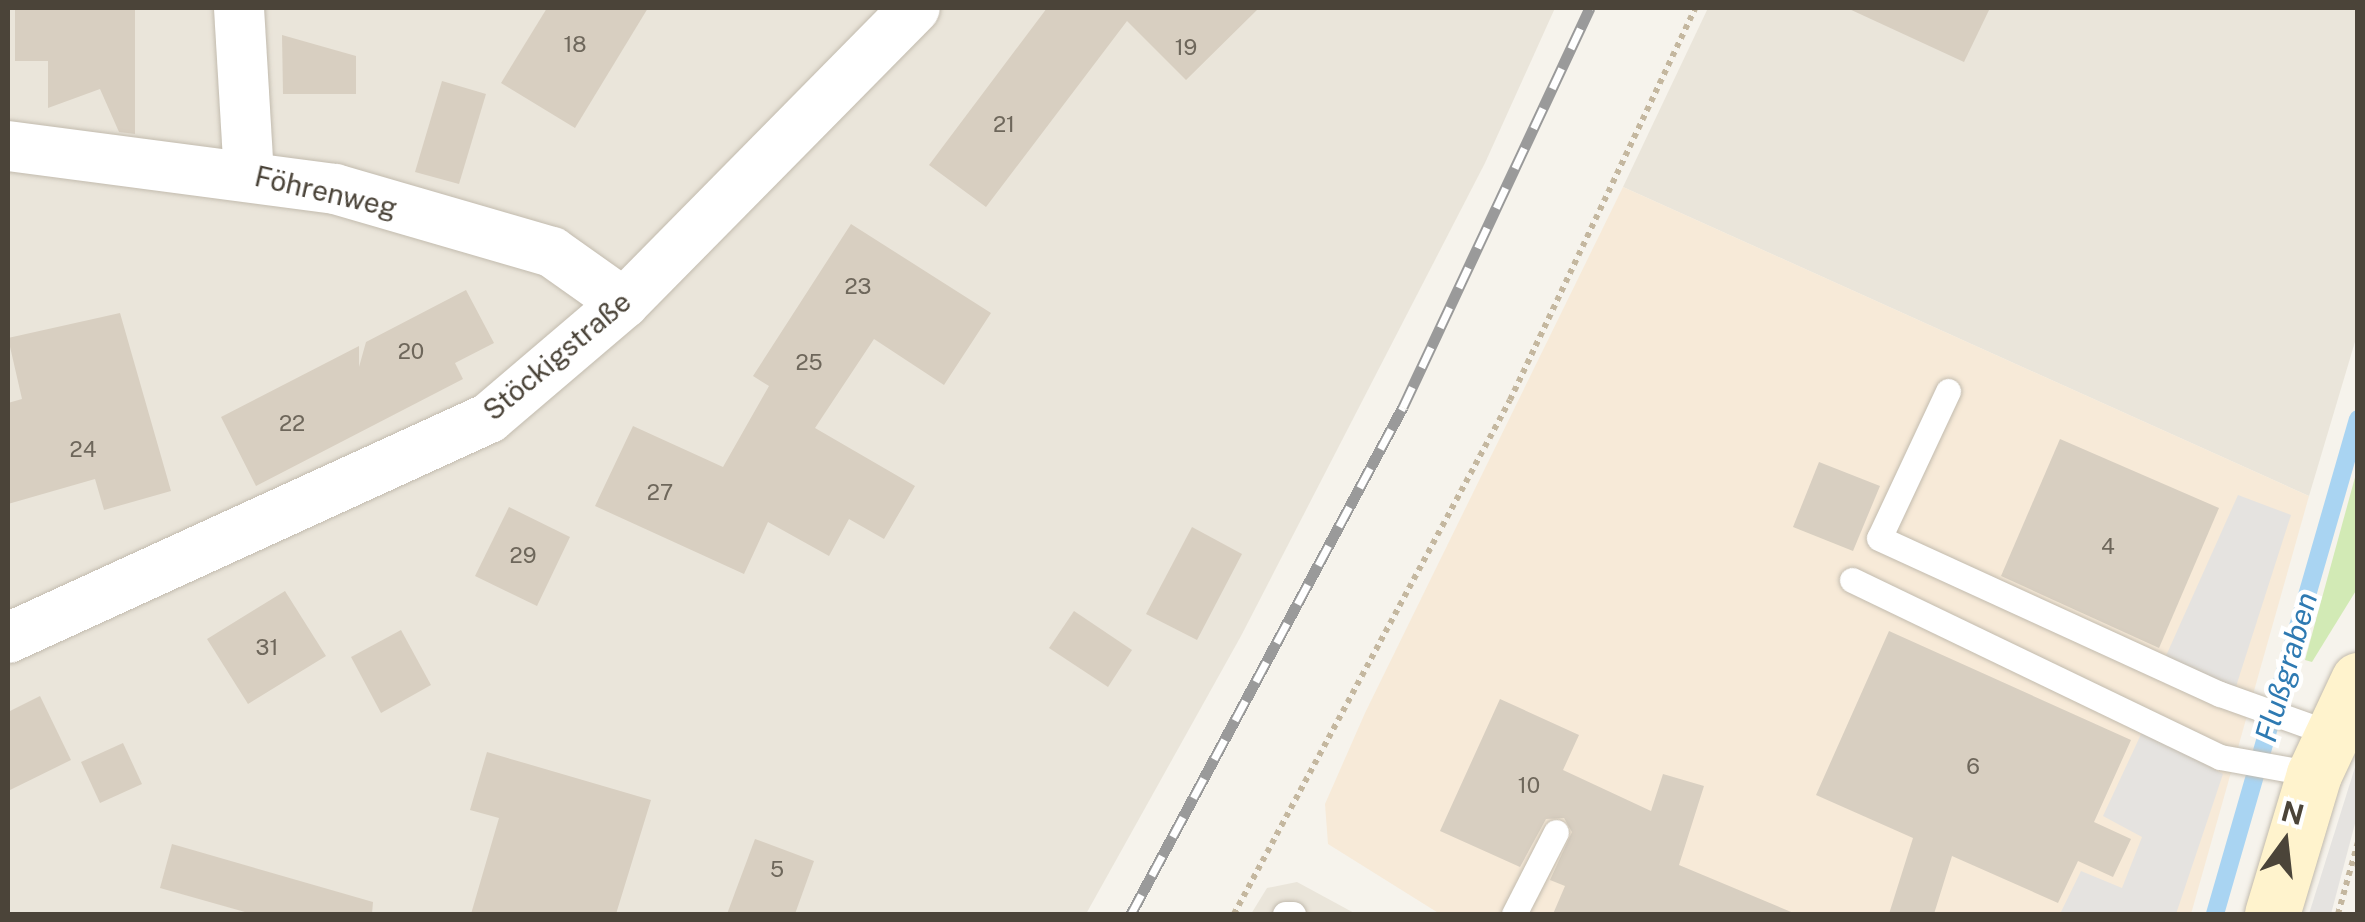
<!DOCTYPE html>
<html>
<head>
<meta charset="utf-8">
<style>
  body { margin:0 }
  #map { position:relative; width:2365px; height:922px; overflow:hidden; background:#f6f3ec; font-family:"Public Sans",sans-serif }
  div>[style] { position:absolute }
  .residential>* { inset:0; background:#eae5da }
  .commercial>* { inset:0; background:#f7ead8 }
  .green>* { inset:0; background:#d2eab5 }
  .parking>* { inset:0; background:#e5e3e0 }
  .stream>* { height:18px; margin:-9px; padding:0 9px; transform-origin:9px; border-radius:9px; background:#a9d4f2 }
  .building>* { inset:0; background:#d8cfc1 }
  .path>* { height:6px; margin-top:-3px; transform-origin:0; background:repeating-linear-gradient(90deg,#c4b79f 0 5px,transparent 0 10px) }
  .roads { filter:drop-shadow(0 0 2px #c2bbae) drop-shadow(0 0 2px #c2bbae) }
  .lane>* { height:25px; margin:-12.5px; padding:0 12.5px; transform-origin:12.5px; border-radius:12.5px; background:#fff }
  .street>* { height:50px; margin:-25px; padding:0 25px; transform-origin:25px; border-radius:25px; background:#fff }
  .secondary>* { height:55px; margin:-27.5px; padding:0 27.5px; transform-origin:27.5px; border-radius:27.5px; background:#fff3cd }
  .rail>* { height:11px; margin-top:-5.5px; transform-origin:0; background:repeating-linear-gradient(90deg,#fff 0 22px,#9a9a9a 0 44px); box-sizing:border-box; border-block:2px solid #9a9a9a }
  span { translate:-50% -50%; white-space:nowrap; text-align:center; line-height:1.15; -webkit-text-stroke:9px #fff; paint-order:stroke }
  .number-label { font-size:22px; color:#6e675b }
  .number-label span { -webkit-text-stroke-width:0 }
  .street-label { font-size:28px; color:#4b4439 }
  .water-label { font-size:30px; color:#2e7ab2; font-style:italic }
  .frame { position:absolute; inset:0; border:10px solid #4b4439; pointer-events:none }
  .north { position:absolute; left:2235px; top:792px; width:100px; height:100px; -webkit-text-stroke:8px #fff; paint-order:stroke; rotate:15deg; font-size:28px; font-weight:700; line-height:40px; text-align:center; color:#4b4439 }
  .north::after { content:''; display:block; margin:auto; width:35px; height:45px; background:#4b4439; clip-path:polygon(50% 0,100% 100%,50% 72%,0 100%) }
</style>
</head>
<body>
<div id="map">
  <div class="residential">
    <div style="clip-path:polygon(8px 8px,1555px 8px,1485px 163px,1241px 636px,1086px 914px,8px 914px)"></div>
    <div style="clip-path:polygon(1708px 8px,2357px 8px,2357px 335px,2309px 496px,1623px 187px)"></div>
    <div style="clip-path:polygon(1297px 882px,1356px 914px,1251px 914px,1267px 888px)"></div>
  </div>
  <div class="commercial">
    <div style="clip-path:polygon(1623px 187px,2309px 496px,2191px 914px,1440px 914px,1328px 844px,1325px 804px,1365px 713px)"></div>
  </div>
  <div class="green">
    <div style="clip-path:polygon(2357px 470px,2357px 589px,2312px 662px,2305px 660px)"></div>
  </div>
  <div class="parking">
    <div style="clip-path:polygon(2238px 495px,2291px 515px,2232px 699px,2161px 667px)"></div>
    <div style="clip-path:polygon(2143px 730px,2223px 774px,2176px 914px,2060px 914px,2081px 871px,2122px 888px,2142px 837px,2103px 816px)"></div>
    <div style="clip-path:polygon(2357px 761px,2357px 816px,2331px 914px,2309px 914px)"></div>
  </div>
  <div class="stream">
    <div style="left:2215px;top:914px;width:515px;rotate:-73.89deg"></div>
  </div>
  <div class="building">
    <div style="clip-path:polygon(15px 8px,135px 8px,135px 134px,119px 132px,100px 89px,48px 108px,48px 61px,15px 61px)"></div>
    <div style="clip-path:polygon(547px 8px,648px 8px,575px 128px,501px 83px)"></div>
    <div style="clip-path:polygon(1047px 8px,1259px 8px,1186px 80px,1127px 21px,986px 207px,929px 165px)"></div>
    <div style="clip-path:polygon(1847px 8px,1990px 8px,1964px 62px)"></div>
    <div style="clip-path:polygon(282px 35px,356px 56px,356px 94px,283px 94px)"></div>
    <div style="clip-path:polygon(442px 81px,486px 94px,459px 184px,415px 172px)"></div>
    <div style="clip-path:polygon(851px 224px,991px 313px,944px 385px,874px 339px,815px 428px,915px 486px,884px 539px,849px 519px,829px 556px,768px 522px,744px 574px,595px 506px,633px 426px,723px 467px,769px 386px,753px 376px)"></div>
    <div style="clip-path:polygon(466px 290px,494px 343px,455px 363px,463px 379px,256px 486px,221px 417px,359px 346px,359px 367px,366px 342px)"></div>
    <div style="clip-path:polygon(120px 313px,171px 491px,104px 510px,95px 479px,8px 504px,8px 403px,22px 399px,8px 338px)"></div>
    <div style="clip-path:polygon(2060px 439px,2219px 508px,2159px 648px,2001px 576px)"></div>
    <div style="clip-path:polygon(1819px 462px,1880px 486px,1853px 551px,1793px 527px)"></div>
    <div style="clip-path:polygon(509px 507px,570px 537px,537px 606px,475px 576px)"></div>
    <div style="clip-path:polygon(1192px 527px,1242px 554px,1197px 640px,1146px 614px)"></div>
    <div style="clip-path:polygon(285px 591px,326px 656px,248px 704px,207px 639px)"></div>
    <div style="clip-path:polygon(1074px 611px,1132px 650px,1108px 687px,1049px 648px)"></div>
    <div style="clip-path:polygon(401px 630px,431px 685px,381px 713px,351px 657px)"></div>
    <div style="clip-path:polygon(1889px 631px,2131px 740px,2094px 822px,2131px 839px,2113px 877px,2078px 861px,2058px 903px,1952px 856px,1934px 914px,1889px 914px,1913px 838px,1816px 795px)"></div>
    <div style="clip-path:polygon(40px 696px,71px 760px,8px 791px,8px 712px)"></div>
    <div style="clip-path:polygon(1500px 699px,1579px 735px,1563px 770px,1651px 811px,1663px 774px,1704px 786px,1679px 865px,1796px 914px,1553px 914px,1565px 886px,1550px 880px,1572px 832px,1564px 818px,1546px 819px,1520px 867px,1440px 831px)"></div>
    <div style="clip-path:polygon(123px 743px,142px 784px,100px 803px,81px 762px)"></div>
    <div style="clip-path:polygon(487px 752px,651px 800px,616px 914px,471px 914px,499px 818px,470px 810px)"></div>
    <div style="clip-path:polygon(755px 839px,814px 861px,795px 914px,727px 914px)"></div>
    <div style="clip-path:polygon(172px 844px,373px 902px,372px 914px,252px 914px,160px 888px)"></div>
  </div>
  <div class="path">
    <div style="left:1234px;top:914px;width:583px;rotate:-61.77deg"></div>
    <div style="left:1510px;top:400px;width:433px;rotate:-64.7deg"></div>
    <div style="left:2338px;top:914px;width:75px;rotate:-74.5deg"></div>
  </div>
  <div class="roads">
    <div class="lane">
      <div style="left:1948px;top:391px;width:162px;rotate:115.1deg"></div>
      <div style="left:1879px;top:538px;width:375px;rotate:24.6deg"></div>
      <div style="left:2220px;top:694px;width:119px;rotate:19.7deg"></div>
      <div style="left:1852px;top:580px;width:408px;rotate:25.7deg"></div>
      <div style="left:2220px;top:757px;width:96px;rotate:10.3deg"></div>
      <div style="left:1285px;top:914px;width:8px"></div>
      <div style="left:1514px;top:914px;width:92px;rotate:-62.9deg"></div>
    </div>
    <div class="street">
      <div style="left:239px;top:8px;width:166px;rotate:86.6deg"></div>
      <div style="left:8px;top:146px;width:330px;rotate:7.5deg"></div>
      <div style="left:335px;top:189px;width:226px;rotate:16.2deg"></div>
      <div style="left:552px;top:252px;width:88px;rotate:35.3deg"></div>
      <div style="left:8px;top:638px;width:529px;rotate:-24.58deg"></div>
      <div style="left:489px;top:418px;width:177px;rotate:-40.4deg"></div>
      <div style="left:624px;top:303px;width:414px;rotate:-45.4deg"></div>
    </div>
    <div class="secondary">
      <div style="left:2272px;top:914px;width:146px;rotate:-73.3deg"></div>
      <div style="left:2314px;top:774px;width:104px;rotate:-64.9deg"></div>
    </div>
  </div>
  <div class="rail">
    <div style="left:1131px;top:914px;width:575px;rotate:-61.79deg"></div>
    <div style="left:1403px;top:407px;width:441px;rotate:-64.9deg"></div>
  </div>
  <div class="number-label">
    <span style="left:575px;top:45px">18</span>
    <span style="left:1186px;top:48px">19</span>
    <span style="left:1004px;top:125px">21</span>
    <span style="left:858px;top:287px">23</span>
    <span style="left:411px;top:352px">20</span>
    <span style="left:809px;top:363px">25</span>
    <span style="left:292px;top:424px">22</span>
    <span style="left:83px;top:450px">24</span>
    <span style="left:660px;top:493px">27</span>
    <span style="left:2108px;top:547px">4</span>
    <span style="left:523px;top:556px">29</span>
    <span style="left:267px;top:648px">31</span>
    <span style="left:1973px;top:767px">6</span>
    <span style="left:1529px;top:786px">10</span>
    <span style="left:777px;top:870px">5</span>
  </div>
  <div class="street-label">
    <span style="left:326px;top:192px;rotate:13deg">Föhrenweg</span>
    <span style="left:557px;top:356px;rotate:-40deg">Stöckigstraße</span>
  </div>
  <div class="water-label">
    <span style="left:2286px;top:667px;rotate:-74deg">Flußgraben</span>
  </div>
  <div class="frame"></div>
  <div class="north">N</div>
</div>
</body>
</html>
